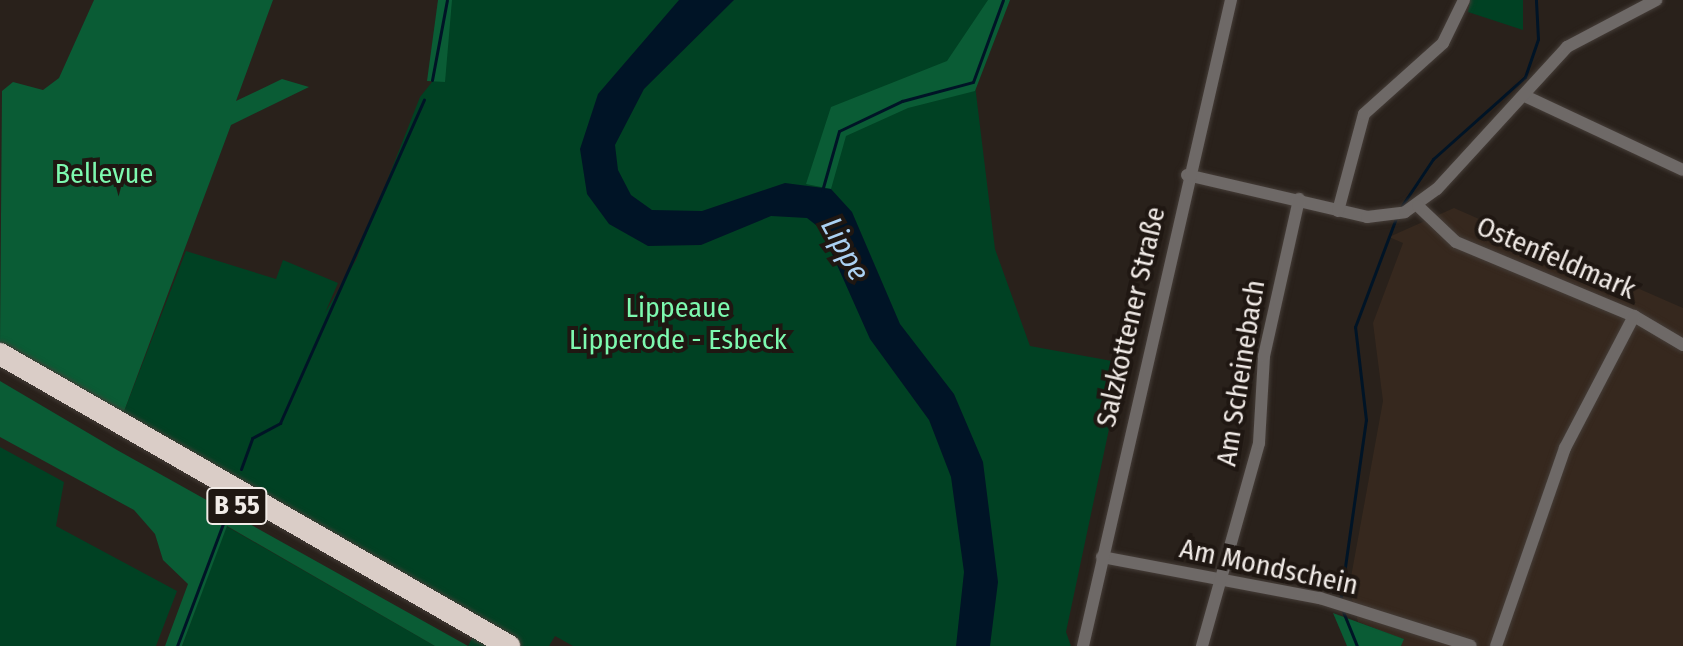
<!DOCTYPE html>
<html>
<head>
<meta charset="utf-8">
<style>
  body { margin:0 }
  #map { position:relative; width:1683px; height:646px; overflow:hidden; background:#29211b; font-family:"Fira Sans Condensed",sans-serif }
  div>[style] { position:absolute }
  .built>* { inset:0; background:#36281e }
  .green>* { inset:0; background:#004123 }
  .forest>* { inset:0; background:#0a5c35 }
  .water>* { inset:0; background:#001426 }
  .stream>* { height:3px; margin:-1.5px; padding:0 1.5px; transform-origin:1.5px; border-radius:1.5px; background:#001426 }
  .roads { filter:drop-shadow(0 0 2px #453d38) drop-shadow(0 0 2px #453d38) }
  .street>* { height:12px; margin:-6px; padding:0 6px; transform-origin:6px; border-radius:6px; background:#6e6967 }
  .highway>* { height:22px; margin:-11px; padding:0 11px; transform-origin:11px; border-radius:11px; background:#dacdc7 }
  span { translate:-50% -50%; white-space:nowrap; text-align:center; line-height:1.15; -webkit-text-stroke:8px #1f1712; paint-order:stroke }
  .shield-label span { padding:2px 6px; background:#1f1712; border:2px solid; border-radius:6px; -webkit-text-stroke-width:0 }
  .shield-label { font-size:26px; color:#f1ebe7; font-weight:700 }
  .park-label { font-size:28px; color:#7df9af }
  .street-label { font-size:28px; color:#f1ebe7 }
  .water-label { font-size:30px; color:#abd1f2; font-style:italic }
</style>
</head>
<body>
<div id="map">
  <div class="built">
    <div style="clip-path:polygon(1454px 208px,1683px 308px,1683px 646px,1401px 646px,1403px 639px,1358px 622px,1349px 588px,1383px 401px,1373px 323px,1403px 243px,1389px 237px)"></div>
  </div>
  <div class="green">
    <div style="clip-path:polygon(447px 0,1002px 0,974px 77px,995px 249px,1030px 346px,1123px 363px,1066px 632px,1071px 646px,573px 646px,555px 636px,549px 646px,468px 646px,481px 620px,123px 414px,186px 251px,276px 279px,283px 260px,338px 283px,325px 313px,356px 260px,420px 97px,436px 77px)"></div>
    <div style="clip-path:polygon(1470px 0,1523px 0,1523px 30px,1468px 12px)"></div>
    <div style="clip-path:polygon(0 447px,64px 482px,56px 526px,177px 591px,156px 646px,0 646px)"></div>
    <div style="clip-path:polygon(226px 526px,435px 646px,182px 646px)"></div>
  </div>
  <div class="forest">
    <div style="clip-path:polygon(94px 0,273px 0,236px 101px,282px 79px,309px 87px,231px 125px,123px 414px,0 343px,2px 91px,13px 82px,43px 90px,59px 78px)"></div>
    <div style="clip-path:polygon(438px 0,452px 0,445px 82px,427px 81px)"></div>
    <div style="clip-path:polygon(988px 0,1010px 0,975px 91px,908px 108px,846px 136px,831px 189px,806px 184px,831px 107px,947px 61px)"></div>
    <div style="clip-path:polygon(0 381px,117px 450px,468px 646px,435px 646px,227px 526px,182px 646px,165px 646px,188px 584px,163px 560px,155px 534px,134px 510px,0 437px)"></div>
    <div style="clip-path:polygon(1333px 613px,1404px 639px,1401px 646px,1347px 646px)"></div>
  </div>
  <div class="water">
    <div style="clip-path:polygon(679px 0,734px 0,644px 89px,615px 145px,618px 170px,631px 195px,652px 210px,702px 211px,785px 183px,831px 189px,852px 212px,900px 324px,954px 394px,983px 462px,998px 582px,990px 646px,956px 646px,964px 572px,951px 477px,929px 420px,870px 339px,821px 229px,807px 218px,771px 216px,701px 245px,648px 246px,609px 224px,587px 194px,580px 149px,598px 94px)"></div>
  </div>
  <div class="stream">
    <div style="left:432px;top:80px;width:81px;rotate:-79.4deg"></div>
    <div style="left:822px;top:191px;width:62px;rotate:-74.2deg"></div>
    <div style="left:839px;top:131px;width:70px;rotate:-25.5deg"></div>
    <div style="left:902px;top:101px;width:73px;rotate:-15deg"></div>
    <div style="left:973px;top:82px;width:87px;rotate:-69.9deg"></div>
    <div style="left:1401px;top:207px;width:58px;rotate:-56.3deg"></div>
    <div style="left:1433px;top:159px;width:123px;rotate:-41.7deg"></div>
    <div style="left:1525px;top:77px;width:40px;rotate:-71.1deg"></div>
    <div style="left:1538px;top:39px;width:39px;rotate:-93deg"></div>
    <div style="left:241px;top:469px;width:33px;rotate:-70deg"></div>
    <div style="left:252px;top:438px;width:32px;rotate:-28deg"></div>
    <div style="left:280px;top:423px;width:354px;rotate:-66deg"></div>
    <div style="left:1340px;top:602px;width:184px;rotate:-81.9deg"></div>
    <div style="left:1366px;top:420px;width:94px;rotate:-96.7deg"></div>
    <div style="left:1355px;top:327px;width:116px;rotate:-69.4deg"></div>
    <div style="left:1342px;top:609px;width:40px;rotate:68deg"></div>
    <div style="left:177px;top:646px;width:137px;rotate:-69.4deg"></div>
  </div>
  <div class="roads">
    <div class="street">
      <div style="left:1525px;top:96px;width:174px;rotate:25.1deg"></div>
      <div style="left:1187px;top:175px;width:185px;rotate:13.1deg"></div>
      <div style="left:1367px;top:217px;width:38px;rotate:-7deg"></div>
      <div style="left:1405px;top:212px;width:39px;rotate:-36deg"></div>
      <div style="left:1437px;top:189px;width:193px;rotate:-47.5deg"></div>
      <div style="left:1567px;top:47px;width:101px;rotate:-27.8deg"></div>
      <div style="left:1418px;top:206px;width:52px;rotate:43.5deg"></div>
      <div style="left:1456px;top:242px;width:193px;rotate:22.6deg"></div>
      <div style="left:1634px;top:316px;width:57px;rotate:30.6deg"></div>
      <div style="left:1338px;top:211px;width:100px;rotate:-75deg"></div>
      <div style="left:1364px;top:114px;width:106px;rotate:-41.9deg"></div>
      <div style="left:1443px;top:43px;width:48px;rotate:-64deg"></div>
      <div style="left:1102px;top:557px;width:222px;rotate:10.7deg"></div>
      <div style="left:1320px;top:598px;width:158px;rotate:17.6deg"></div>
      <div style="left:1083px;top:646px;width:663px;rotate:-77.1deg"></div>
      <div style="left:1202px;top:646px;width:211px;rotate:-74.3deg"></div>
      <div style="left:1259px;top:443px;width:87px;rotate:-86.7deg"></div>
      <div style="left:1264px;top:356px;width:161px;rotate:-77.4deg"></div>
      <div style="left:1496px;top:646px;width:210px;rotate:-70.8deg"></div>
      <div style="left:1565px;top:448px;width:149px;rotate:-62.4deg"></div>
    </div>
    <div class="highway">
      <div style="left:0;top:354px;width:587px;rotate:29.84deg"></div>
    </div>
  </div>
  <div class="shield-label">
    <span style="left:237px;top:506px">B 55</span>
  </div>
  <div class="park-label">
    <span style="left:104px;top:174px">Bellevue</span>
    <span style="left:678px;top:324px">Lippeaue<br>Lipperode - Esbeck</span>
  </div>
  <div class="street-label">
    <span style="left:1556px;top:258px;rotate:23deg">Ostenfeldmark</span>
    <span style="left:1131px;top:317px;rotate:-77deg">Salzkottener Straße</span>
    <span style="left:1241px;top:373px;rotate:-81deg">Am Scheinebach</span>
    <span style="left:1269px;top:567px;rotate:12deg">Am Mondschein</span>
  </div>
  <div class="water-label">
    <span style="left:845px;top:249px;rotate:61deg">Lippe</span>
  </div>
</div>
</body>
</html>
